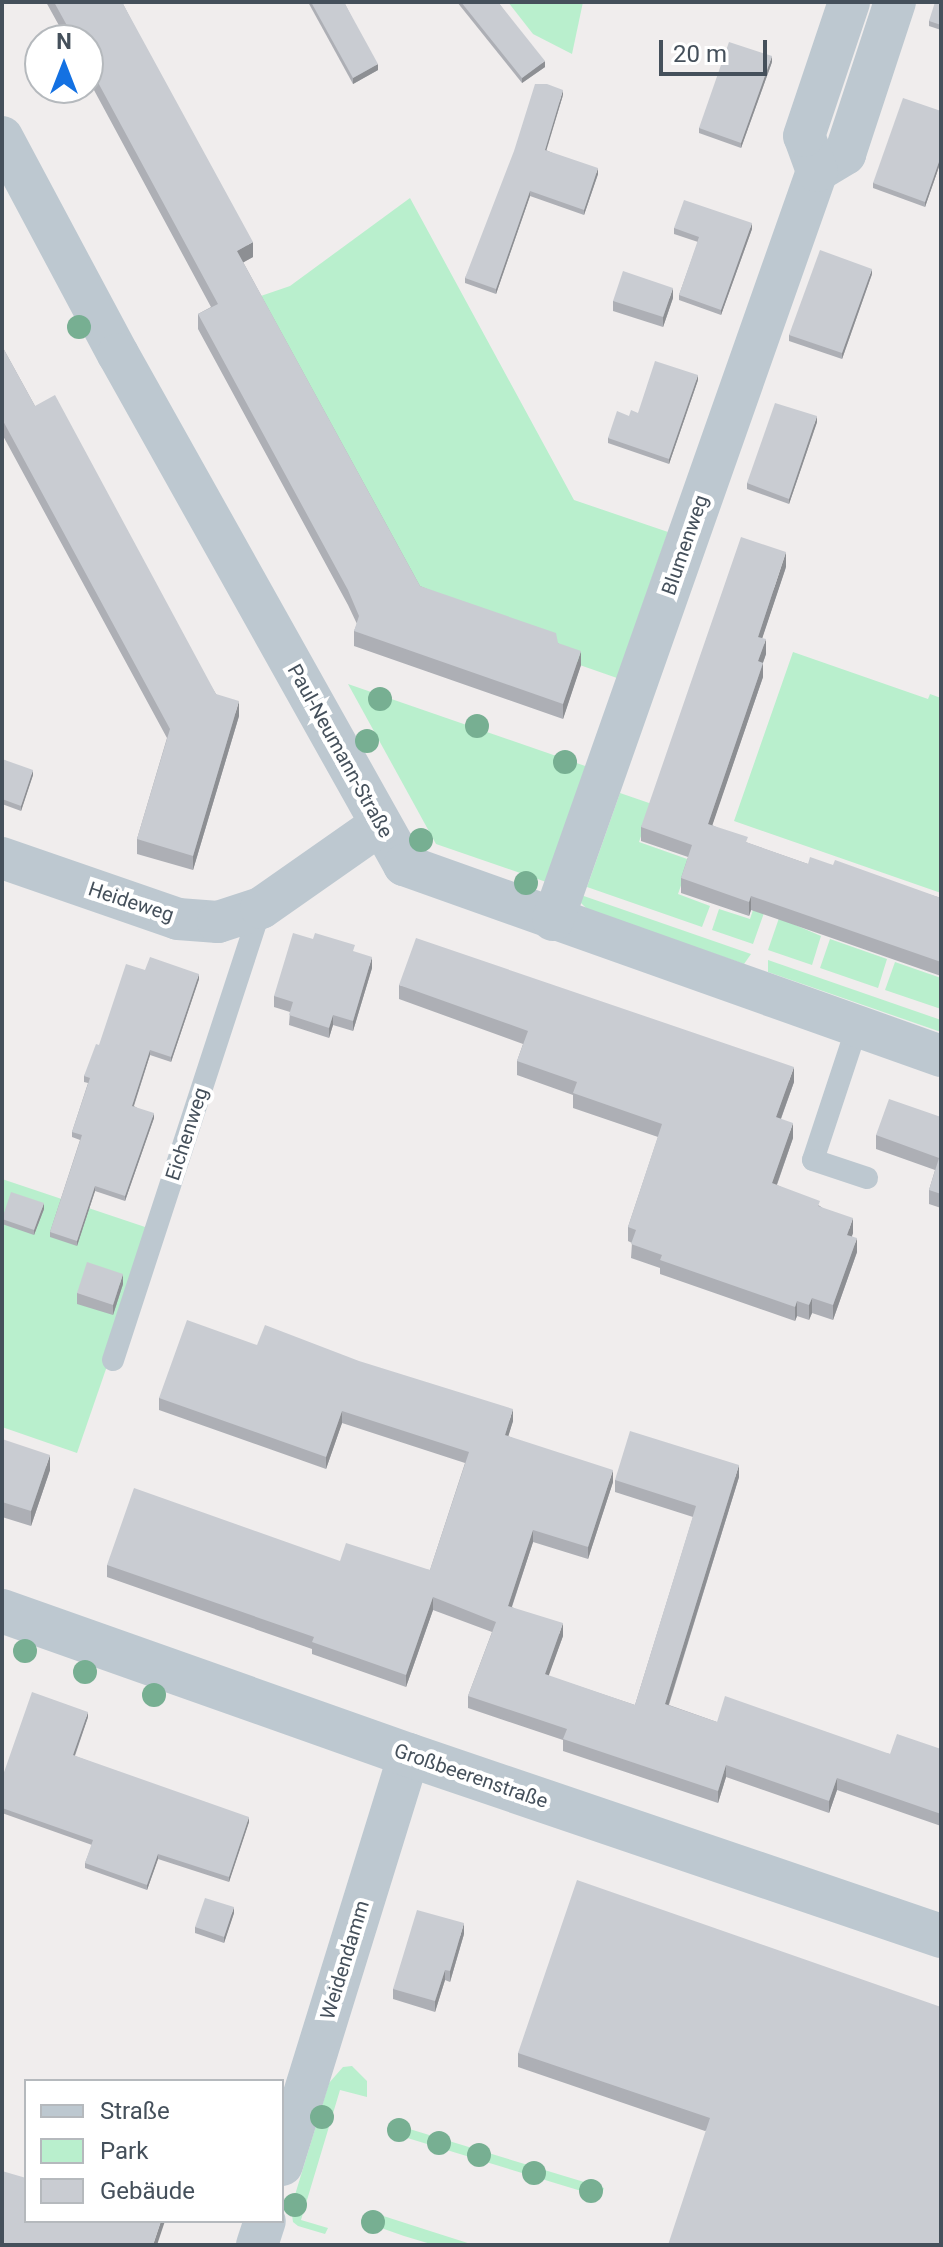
<!DOCTYPE html>
<html>
<head>
<meta charset="utf-8">
<style>
  body { margin:0 }
  #map { position:relative; width:943px; height:2247px; overflow:hidden; background:#f0eded; font-family:Roboto,sans-serif }
  div>[style] { position:absolute }
  .green>* { inset:0; background:#b9efcd }
  .service>* { height:22px; margin:-11px; padding:0 11px; transform-origin:11px; border-radius:11px; background:#bdc8d0 }
  .minor>* { height:42px; margin:-21px; padding:0 21px; transform-origin:21px; border-radius:21px; background:#bdc8d0 }
  .tertiary>* { height:44px; margin:-22px; padding:0 22px; transform-origin:22px; border-radius:22px; background:#bdc8d0 }
  .trees>* { width:24px; height:24px; margin:-12px; border-radius:50%; background:#77af92 }
  .wall>* { inset:0; background:#adafb5 }
  .shaded-wall>* { inset:0; background:#8d8f93 }
  .building>* { inset:0; background:#c9ccd2 }
  span { translate:-50% -50%; white-space:nowrap; text-align:center; line-height:1.15; -webkit-text-stroke:8px #fff; paint-order:stroke }
  .street-label { font-size:20px; color:#45505b }
  .frame { position:absolute; inset:0; border:4px solid #45505b; pointer-events:none }
  .legend { position:absolute; left:24px; top:2079px; width:260px; height:144px; box-sizing:border-box; background:#fff; border:2px solid #b5b9bd; margin:0; padding:10px 14px; list-style:none; font-size:24px; color:#45505b }
  .legend li { display:flex; align-items:center; gap:16px; height:40px }
  .legend b { width:40px; border:2px solid #b5b9bd }
  .north { position:absolute; left:24px; top:24px; width:80px; height:80px; box-sizing:border-box; background:#fff; border:2px solid #b5b9bd; border-radius:50%; rotate:0deg; font-size:22px; font-weight:700; line-height:32px; text-align:center; color:#45505b }
  .north::after { content:''; display:block; margin:auto; width:28px; height:36px; background:#1471e2; clip-path:polygon(50% 0,100% 100%,50% 72%,0 100%) }
  .scale { position:absolute; left:659px; top:40px; width:108px; height:36px; box-sizing:border-box; border:4px solid #45505b; border-top:0; padding-left:10px; font-size:24px; line-height:28px; white-space:nowrap; color:#45505b; -webkit-text-stroke:6px #fff; paint-order:stroke }
</style>
</head>
<body>
<div id="map">
  <div class="green">
    <div style="clip-path:polygon(508px 2px,583px 2px,572px 54px,533px 34px)"></div>
    <div style="clip-path:polygon(410px 198px,574px 500px,668px 532px,617px 678px,414px 607px,255px 298px,290px 286px)"></div>
    <div style="clip-path:polygon(793px 652px,928px 699px,930px 694px,941px 698px,941px 893px,734px 821px)"></div>
    <div style="clip-path:polygon(348px 684px,591px 768px,552px 884px,436px 844px)"></div>
    <div style="clip-path:polygon(620px 793px,652px 804px,639px 842px,690px 860px,678px 894px,710px 906px,702px 927px,587px 887px)"></div>
    <div style="clip-path:polygon(578px 894px,751px 954px,744px 964px,588px 910px,581px 903px)"></div>
    <div style="clip-path:polygon(719px 909px,750px 919px,753px 910px,764px 913px,753px 944px,712px 930px)"></div>
    <div style="clip-path:polygon(779px 918px,821px 936px,812px 965px,768px 950px)"></div>
    <div style="clip-path:polygon(830px 939px,887px 959px,878px 988px,820px 968px)"></div>
    <div style="clip-path:polygon(768px 960px,941px 1020px,941px 1032px,768px 972px)"></div>
    <div style="clip-path:polygon(895px 962px,941px 978px,941px 1009px,885px 990px)"></div>
    <div style="clip-path:polygon(2px 1179px,154px 1230px,77px 1453px,2px 1427px)"></div>
    <div style="clip-path:polygon(352px 2066px,367px 2081px,367px 2097px,340px 2090px,301px 2220px,328px 2228px,325px 2234px,298px 2226px,293px 2222px,291px 2208px,329px 2083px,343px 2067px)"></div>
    <div style="clip-path:polygon(393px 2124px,604px 2188px,601px 2197px,391px 2133px)"></div>
    <div style="clip-path:polygon(371px 2212px,430px 2231px,474px 2245px,434px 2245px,404px 2236px,367px 2223px)"></div>
  </div>
  <div class="service">
    <div style="left:857px;top:1027px;width:140px;rotate:108.3deg"></div>
    <div style="left:813px;top:1160px;width:57px;rotate:18.4deg"></div>
    <div style="left:113px;top:1360px;width:476px;rotate:-71.9deg"></div>
  </div>
  <div class="minor">
    <div style="left:2px;top:137px;width:246px;rotate:61.9deg"></div>
    <div style="left:118px;top:354px;width:586px;rotate:60.76deg"></div>
    <div style="left:404px;top:865px;width:570px;rotate:19.58deg"></div>
    <div style="left:817px;top:171px;width:33px;rotate:-31deg"></div>
    <div style="left:845px;top:154px;width:160px;rotate:-71.8deg"></div>
    <div style="left:2px;top:858px;width:186px;rotate:19.1deg"></div>
    <div style="left:178px;top:919px;width:40px;rotate:4.3deg"></div>
    <div style="left:218px;top:922px;width:45px;rotate:-18deg"></div>
    <div style="left:261px;top:908px;width:146px;rotate:-35deg"></div>
    <div style="left:553px;top:920px;width:794px;rotate:-70.58deg"></div>
    <div style="left:817px;top:171px;width:37px;rotate:-110deg"></div>
    <div style="left:804px;top:136px;width:141px;rotate:-71.4deg"></div>
    <div style="left:282px;top:2165px;width:429px;rotate:-72.8deg"></div>
    <div style="left:257px;top:2245px;width:25px;rotate:-72deg"></div>
  </div>
  <div class="tertiary">
    <div style="left:2px;top:1611px;width:432px;rotate:19.5deg"></div>
    <div style="left:409px;top:1755px;width:562px;rotate:18.79deg"></div>
  </div>
  <div class="trees">
    <div style="left:79px;top:327px"></div>
    <div style="left:380px;top:699px"></div>
    <div style="left:477px;top:726px"></div>
    <div style="left:367px;top:741px"></div>
    <div style="left:565px;top:762px"></div>
    <div style="left:421px;top:840px"></div>
    <div style="left:526px;top:883px"></div>
    <div style="left:25px;top:1651px"></div>
    <div style="left:85px;top:1672px"></div>
    <div style="left:154px;top:1695px"></div>
    <div style="left:322px;top:2117px"></div>
    <div style="left:399px;top:2130px"></div>
    <div style="left:439px;top:2143px"></div>
    <div style="left:479px;top:2155px"></div>
    <div style="left:534px;top:2173px"></div>
    <div style="left:591px;top:2191px"></div>
    <div style="left:295px;top:2205px"></div>
    <div style="left:373px;top:2222px"></div>
  </div>
  <div class="wall">
    <div style="clip-path:polygon(46px 2px,122px 2px,253px 257px,243px 262px,420px 586px,558px 643px,581px 665px,563px 719px,354px 646px,354px 631px,357px 624px,348px 605px,198px 329px,198px 314px,211px 307px,88px 79px,88px 40px,67px 40px)"></div>
    <div style="clip-path:polygon(308px 2px,344px 2px,378px 70px,353px 84px)"></div>
    <div style="clip-path:polygon(457px 2px,498px 2px,545px 67px,522px 83px)"></div>
    <div style="clip-path:polygon(941px 2px,941px 30px,929px 26px,929px 21px)"></div>
    <div style="clip-path:polygon(772px 62px,741px 148px,699px 133px,699px 128px)"></div>
    <div style="clip-path:polygon(563px 95px,546px 150px,598px 174px,584px 215px,530px 196px,496px 294px,465px 283px,465px 278px)"></div>
    <div style="clip-path:polygon(941px 111px,941px 161px,925px 207px,873px 188px,873px 183px)"></div>
    <div style="clip-path:polygon(674px 228px,752px 229px,721px 315px,679px 300px,679px 295px,698px 242px,674px 234px)"></div>
    <div style="clip-path:polygon(872px 274px,842px 359px,789px 341px,789px 335px)"></div>
    <div style="clip-path:polygon(673px 298px,663px 327px,613px 311px,613px 301px)"></div>
    <div style="clip-path:polygon(2px 346px,35px 406px,216px 694px,239px 716px,193px 870px,137px 854px,137px 839px,167px 738px,2px 434px)"></div>
    <div style="clip-path:polygon(698px 380px,669px 464px,608px 443px,608px 438px,629px 416px,638px 413px)"></div>
    <div style="clip-path:polygon(817px 422px,789px 504px,747px 489px,747px 483px)"></div>
    <div style="clip-path:polygon(786px 567px,762px 638px,766px 654px,763px 663px,763px 677px,712px 825px,748px 843px,808px 864px,833px 865px,941px 898px,941px 976px,751px 910px,749px 916px,681px 893px,681px 878px,688px 857px,641px 841px,641px 827px)"></div>
    <div style="clip-path:polygon(2px 759px,33px 775px,21px 811px,2px 804px)"></div>
    <div style="clip-path:polygon(355px 952px,372px 968px,353px 1031px,333px 1025px,329px 1038px,289px 1025px,290px 1012px,274px 1007px,274px 996px)"></div>
    <div style="clip-path:polygon(145px 970px,199px 979px,171px 1062px,150px 1055px,134px 1106px,154px 1118px,125px 1201px,95px 1191px,77px 1246px,50px 1237px,50px 1232px,80px 1140px,72px 1137px,72px 1132px,88px 1083px,84px 1082px,84px 1076px)"></div>
    <div style="clip-path:polygon(399px 985px,794px 1082px,781px 1119px,793px 1138px,777px 1185px,820px 1206px,853px 1233px,852px 1236px,857px 1252px,833px 1320px,812px 1313px,809px 1320px,797px 1316px,795px 1321px,660px 1274px,660px 1268px,631px 1258px,632px 1243px,628px 1241px,628px 1227px,658px 1137px,573px 1108px,573px 1095px,517px 1075px,517px 1061px,523px 1044px,399px 999px)"></div>
    <div style="clip-path:polygon(941px 1117px,941px 1208px,929px 1204px,929px 1190px,935px 1170px,876px 1149px,876px 1135px)"></div>
    <div style="clip-path:polygon(44px 1209px,34px 1235px,2px 1224px,2px 1217px)"></div>
    <div style="clip-path:polygon(123px 1284px,113px 1315px,77px 1304px,77px 1293px)"></div>
    <div style="clip-path:polygon(257px 1345px,513px 1421px,508px 1436px,613px 1482px,588px 1559px,533px 1542px,512px 1607px,563px 1636px,548px 1676px,635px 1705px,693px 1517px,615px 1492px,615px 1480px,739px 1477px,669px 1705px,717px 1722px,890px 1754px,941px 1749px,941px 1826px,837px 1790px,829px 1813px,726px 1777px,718px 1803px,563px 1751px,563px 1740px,468px 1708px,468px 1696px,492px 1632px,433px 1610px,406px 1687px,312px 1654px,312px 1649px,107px 1577px,107px 1565px,340px 1561px,430px 1570px,465px 1463px,342px 1423px,326px 1469px,159px 1410px,159px 1398px)"></div>
    <div style="clip-path:polygon(2px 1439px,50px 1470px,31px 1526px,2px 1517px)"></div>
    <div style="clip-path:polygon(88px 1717px,75px 1756px,249px 1822px,229px 1882px,158px 1859px,147px 1890px,85px 1868px,85px 1863px,92px 1845px,2px 1813px,2px 1778px)"></div>
    <div style="clip-path:polygon(234px 1913px,224px 1943px,195px 1933px,195px 1927px)"></div>
    <div style="clip-path:polygon(464px 1934px,450px 1982px,445px 1980px,435px 2012px,393px 1999px,393px 1989px)"></div>
    <div style="clip-path:polygon(941px 2007px,705px 2131px,518px 2067px,518px 2053px)"></div>
  </div>
  <div class="shaded-wall">
    <div style="clip-path:polygon(772px 56px,772px 62px,741px 148px,741px 143px)"></div>
    <div style="clip-path:polygon(545px 61px,545px 67px,522px 83px,522px 78px)"></div>
    <div style="clip-path:polygon(378px 64px,378px 70px,353px 84px,353px 78px)"></div>
    <div style="clip-path:polygon(563px 90px,563px 95px,545px 155px,545px 150px)"></div>
    <div style="clip-path:polygon(941px 156px,941px 161px,925px 207px,925px 202px)"></div>
    <div style="clip-path:polygon(598px 168px,598px 174px,584px 215px,584px 210px)"></div>
    <div style="clip-path:polygon(530px 191px,530px 196px,496px 294px,496px 289px)"></div>
    <div style="clip-path:polygon(752px 223px,752px 229px,721px 315px,721px 310px)"></div>
    <div style="clip-path:polygon(253px 242px,253px 257px,237px 266px,237px 251px)"></div>
    <div style="clip-path:polygon(872px 269px,872px 274px,842px 359px,842px 353px)"></div>
    <div style="clip-path:polygon(673px 288px,673px 298px,663px 327px,663px 317px)"></div>
    <div style="clip-path:polygon(698px 375px,698px 380px,669px 464px,669px 459px)"></div>
    <div style="clip-path:polygon(817px 416px,817px 422px,789px 504px,789px 499px)"></div>
    <div style="clip-path:polygon(786px 552px,786px 567px,758px 651px,758px 637px)"></div>
    <div style="clip-path:polygon(766px 639px,766px 654px,758px 676px,758px 661px)"></div>
    <div style="clip-path:polygon(581px 651px,581px 665px,563px 719px,563px 704px)"></div>
    <div style="clip-path:polygon(763px 663px,763px 677px,708px 838px,708px 824px)"></div>
    <div style="clip-path:polygon(239px 701px,239px 716px,193px 870px,193px 856px)"></div>
    <div style="clip-path:polygon(33px 770px,33px 775px,21px 811px,21px 806px)"></div>
    <div style="clip-path:polygon(751px 896px,751px 910px,749px 916px,749px 902px)"></div>
    <div style="clip-path:polygon(372px 957px,372px 968px,353px 1031px,353px 1021px)"></div>
    <div style="clip-path:polygon(199px 974px,199px 979px,171px 1062px,171px 1057px)"></div>
    <div style="clip-path:polygon(333px 1015px,333px 1025px,329px 1038px,329px 1028px)"></div>
    <div style="clip-path:polygon(150px 1050px,150px 1055px,132px 1111px,132px 1106px)"></div>
    <div style="clip-path:polygon(794px 1067px,794px 1082px,776px 1132px,776px 1117px)"></div>
    <div style="clip-path:polygon(154px 1113px,154px 1118px,125px 1201px,125px 1196px)"></div>
    <div style="clip-path:polygon(793px 1123px,793px 1138px,772px 1198px,772px 1183px)"></div>
    <div style="clip-path:polygon(95px 1186px,95px 1191px,77px 1246px,77px 1241px)"></div>
    <div style="clip-path:polygon(44px 1203px,44px 1209px,34px 1235px,34px 1230px)"></div>
    <div style="clip-path:polygon(853px 1218px,853px 1233px,847px 1249px,847px 1235px)"></div>
    <div style="clip-path:polygon(857px 1238px,857px 1252px,833px 1320px,833px 1305px)"></div>
    <div style="clip-path:polygon(123px 1274px,123px 1284px,113px 1315px,113px 1305px)"></div>
    <div style="clip-path:polygon(812px 1298px,812px 1313px,809px 1320px,809px 1305px)"></div>
    <div style="clip-path:polygon(797px 1301px,797px 1316px,795px 1321px,795px 1307px)"></div>
    <div style="clip-path:polygon(513px 1409px,513px 1421px,505px 1447px,505px 1435px)"></div>
    <div style="clip-path:polygon(342px 1411px,342px 1423px,326px 1469px,326px 1457px)"></div>
    <div style="clip-path:polygon(50px 1455px,50px 1470px,31px 1526px,31px 1511px)"></div>
    <div style="clip-path:polygon(739px 1465px,739px 1477px,665px 1716px,665px 1704px)"></div>
    <div style="clip-path:polygon(613px 1470px,613px 1482px,588px 1559px,588px 1547px)"></div>
    <div style="clip-path:polygon(533px 1530px,533px 1542px,508px 1618px,508px 1606px)"></div>
    <div style="clip-path:polygon(433px 1597px,433px 1610px,406px 1687px,406px 1675px)"></div>
    <div style="clip-path:polygon(563px 1623px,563px 1636px,545px 1686px,545px 1674px)"></div>
    <div style="clip-path:polygon(88px 1712px,88px 1717px,73px 1760px,73px 1755px)"></div>
    <div style="clip-path:polygon(726px 1765px,726px 1777px,718px 1803px,718px 1791px)"></div>
    <div style="clip-path:polygon(837px 1778px,837px 1790px,829px 1813px,829px 1801px)"></div>
    <div style="clip-path:polygon(249px 1817px,249px 1822px,229px 1882px,229px 1877px)"></div>
    <div style="clip-path:polygon(158px 1854px,158px 1859px,147px 1890px,147px 1885px)"></div>
    <div style="clip-path:polygon(234px 1907px,234px 1913px,224px 1943px,224px 1937px)"></div>
    <div style="clip-path:polygon(464px 1923px,464px 1934px,450px 1982px,450px 1971px)"></div>
    <div style="clip-path:polygon(445px 1970px,445px 1980px,435px 2012px,435px 2001px)"></div>
    <div style="clip-path:polygon(161px 2221px,165px 2221px,157px 2245px,153px 2245px)"></div>
  </div>
  <div class="building">
    <div style="clip-path:polygon(54px 2px,122px 2px,253px 242px,237px 251px,420px 586px,556px 633px,558px 643px,581px 651px,563px 704px,354px 631px,359px 616px,348px 590px,198px 314px,218px 304px,88px 64px,88px 40px,75px 40px)"></div>
    <div style="clip-path:polygon(311px 2px,344px 2px,378px 64px,353px 78px)"></div>
    <div style="clip-path:polygon(461px 2px,498px 2px,545px 61px,522px 78px)"></div>
    <div style="clip-path:polygon(935px 2px,941px 2px,941px 25px,929px 21px)"></div>
    <div style="clip-path:polygon(729px 42px,772px 56px,741px 143px,699px 128px)"></div>
    <div style="clip-path:polygon(535px 84px,547px 84px,563px 90px,545px 150px,598px 168px,584px 210px,530px 191px,496px 289px,465px 278px,514px 151px)"></div>
    <div style="clip-path:polygon(903px 98px,941px 111px,941px 156px,925px 202px,873px 183px)"></div>
    <div style="clip-path:polygon(684px 200px,752px 223px,721px 310px,679px 295px,699px 237px,674px 228px)"></div>
    <div style="clip-path:polygon(820px 250px,872px 269px,842px 353px,789px 335px)"></div>
    <div style="clip-path:polygon(623px 271px,673px 288px,663px 317px,613px 301px)"></div>
    <div style="clip-path:polygon(2px 346px,35px 406px,55px 395px,216px 694px,239px 701px,193px 856px,137px 839px,170px 729px,2px 419px)"></div>
    <div style="clip-path:polygon(655px 361px,698px 375px,669px 459px,608px 438px,617px 411px,629px 416px,631px 410px,638px 413px)"></div>
    <div style="clip-path:polygon(775px 403px,817px 416px,789px 499px,747px 483px)"></div>
    <div style="clip-path:polygon(741px 537px,786px 552px,758px 637px,766px 639px,758px 661px,763px 663px,708px 824px,748px 837px,746px 842px,808px 864px,810px 857px,833px 865px,835px 860px,941px 898px,941px 962px,751px 896px,749px 902px,681px 878px,692px 845px,641px 827px)"></div>
    <div style="clip-path:polygon(2px 759px,33px 770px,21px 806px,2px 799px)"></div>
    <div style="clip-path:polygon(293px 933px,313px 939px,315px 933px,355px 945px,353px 951px,372px 957px,353px 1021px,333px 1015px,329px 1028px,289px 1015px,293px 1002px,274px 996px)"></div>
    <div style="clip-path:polygon(416px 938px,794px 1067px,776px 1117px,793px 1123px,772px 1183px,820px 1201px,818px 1206px,853px 1218px,847px 1235px,857px 1238px,833px 1305px,812px 1298px,809px 1305px,797px 1301px,795px 1307px,660px 1260px,662px 1255px,631px 1244px,636px 1230px,628px 1227px,662px 1124px,573px 1093px,577px 1082px,517px 1061px,528px 1031px,399px 985px)"></div>
    <div style="clip-path:polygon(150px 957px,199px 974px,171px 1057px,150px 1050px,132px 1106px,154px 1113px,125px 1196px,95px 1186px,77px 1241px,50px 1232px,82px 1135px,72px 1132px,90px 1078px,84px 1076px,96px 1044px,99px 1045px,126px 964px,145px 970px)"></div>
    <div style="clip-path:polygon(889px 1099px,941px 1117px,941px 1194px,929px 1190px,939px 1158px,876px 1135px)"></div>
    <div style="clip-path:polygon(11px 1192px,44px 1203px,34px 1230px,2px 1219px)"></div>
    <div style="clip-path:polygon(87px 1262px,123px 1274px,113px 1305px,77px 1293px)"></div>
    <div style="clip-path:polygon(187px 1320px,257px 1345px,265px 1325px,359px 1361px,513px 1409px,505px 1435px,613px 1470px,588px 1547px,533px 1530px,508px 1606px,563px 1623px,545px 1674px,635px 1705px,696px 1506px,615px 1480px,630px 1431px,739px 1465px,665px 1704px,717px 1722px,725px 1696px,890px 1754px,897px 1734px,941px 1749px,941px 1814px,837px 1778px,829px 1801px,726px 1765px,718px 1791px,563px 1739px,567px 1729px,468px 1696px,496px 1622px,433px 1597px,406px 1675px,312px 1642px,314px 1637px,107px 1565px,134px 1488px,340px 1561px,346px 1543px,430px 1570px,469px 1452px,342px 1411px,326px 1457px,159px 1398px)"></div>
    <div style="clip-path:polygon(2px 1439px,50px 1455px,31px 1511px,2px 1502px)"></div>
    <div style="clip-path:polygon(32px 1692px,88px 1712px,73px 1755px,249px 1817px,229px 1877px,158px 1854px,147px 1885px,85px 1863px,93px 1840px,2px 1808px,2px 1778px)"></div>
    <div style="clip-path:polygon(577px 1880px,941px 2007px,941px 2245px,668px 2245px,710px 2118px,518px 2053px)"></div>
    <div style="clip-path:polygon(205px 1898px,234px 1907px,224px 1937px,195px 1927px)"></div>
    <div style="clip-path:polygon(417px 1910px,464px 1923px,450px 1971px,445px 1970px,435px 2001px,393px 1989px)"></div>
    <div style="clip-path:polygon(2px 2171px,26px 2178px,26px 2221px,161px 2221px,153px 2245px,2px 2245px)"></div>
  </div>
  <div class="street-label">
    <span style="left:685px;top:545px;rotate:-71deg">Blumenweg</span>
    <span style="left:340px;top:751px;rotate:61deg">Paul-Neumann-Straße</span>
    <span style="left:131px;top:902px;rotate:18deg">Heideweg</span>
    <span style="left:187px;top:1134px;rotate:-72deg">Eichenweg</span>
    <span style="left:471px;top:1776px;rotate:19deg">Großbeerenstraße</span>
    <span style="left:345px;top:1960px;rotate:-73deg">Weidendamm</span>
  </div>
  <div class="frame"></div>
  <ul class="legend">
  <li><b style="height:10px;background:#bdc8d0"></b>Straße</li>
  <li><b style="height:22px;background:#b9efcd"></b>Park</li>
  <li><b style="height:22px;background:#c9ccd2"></b>Gebäude</li>
  </ul>
  <div class="north">N</div>
  <div class="scale">20 m</div>
</div>
</body>
</html>
